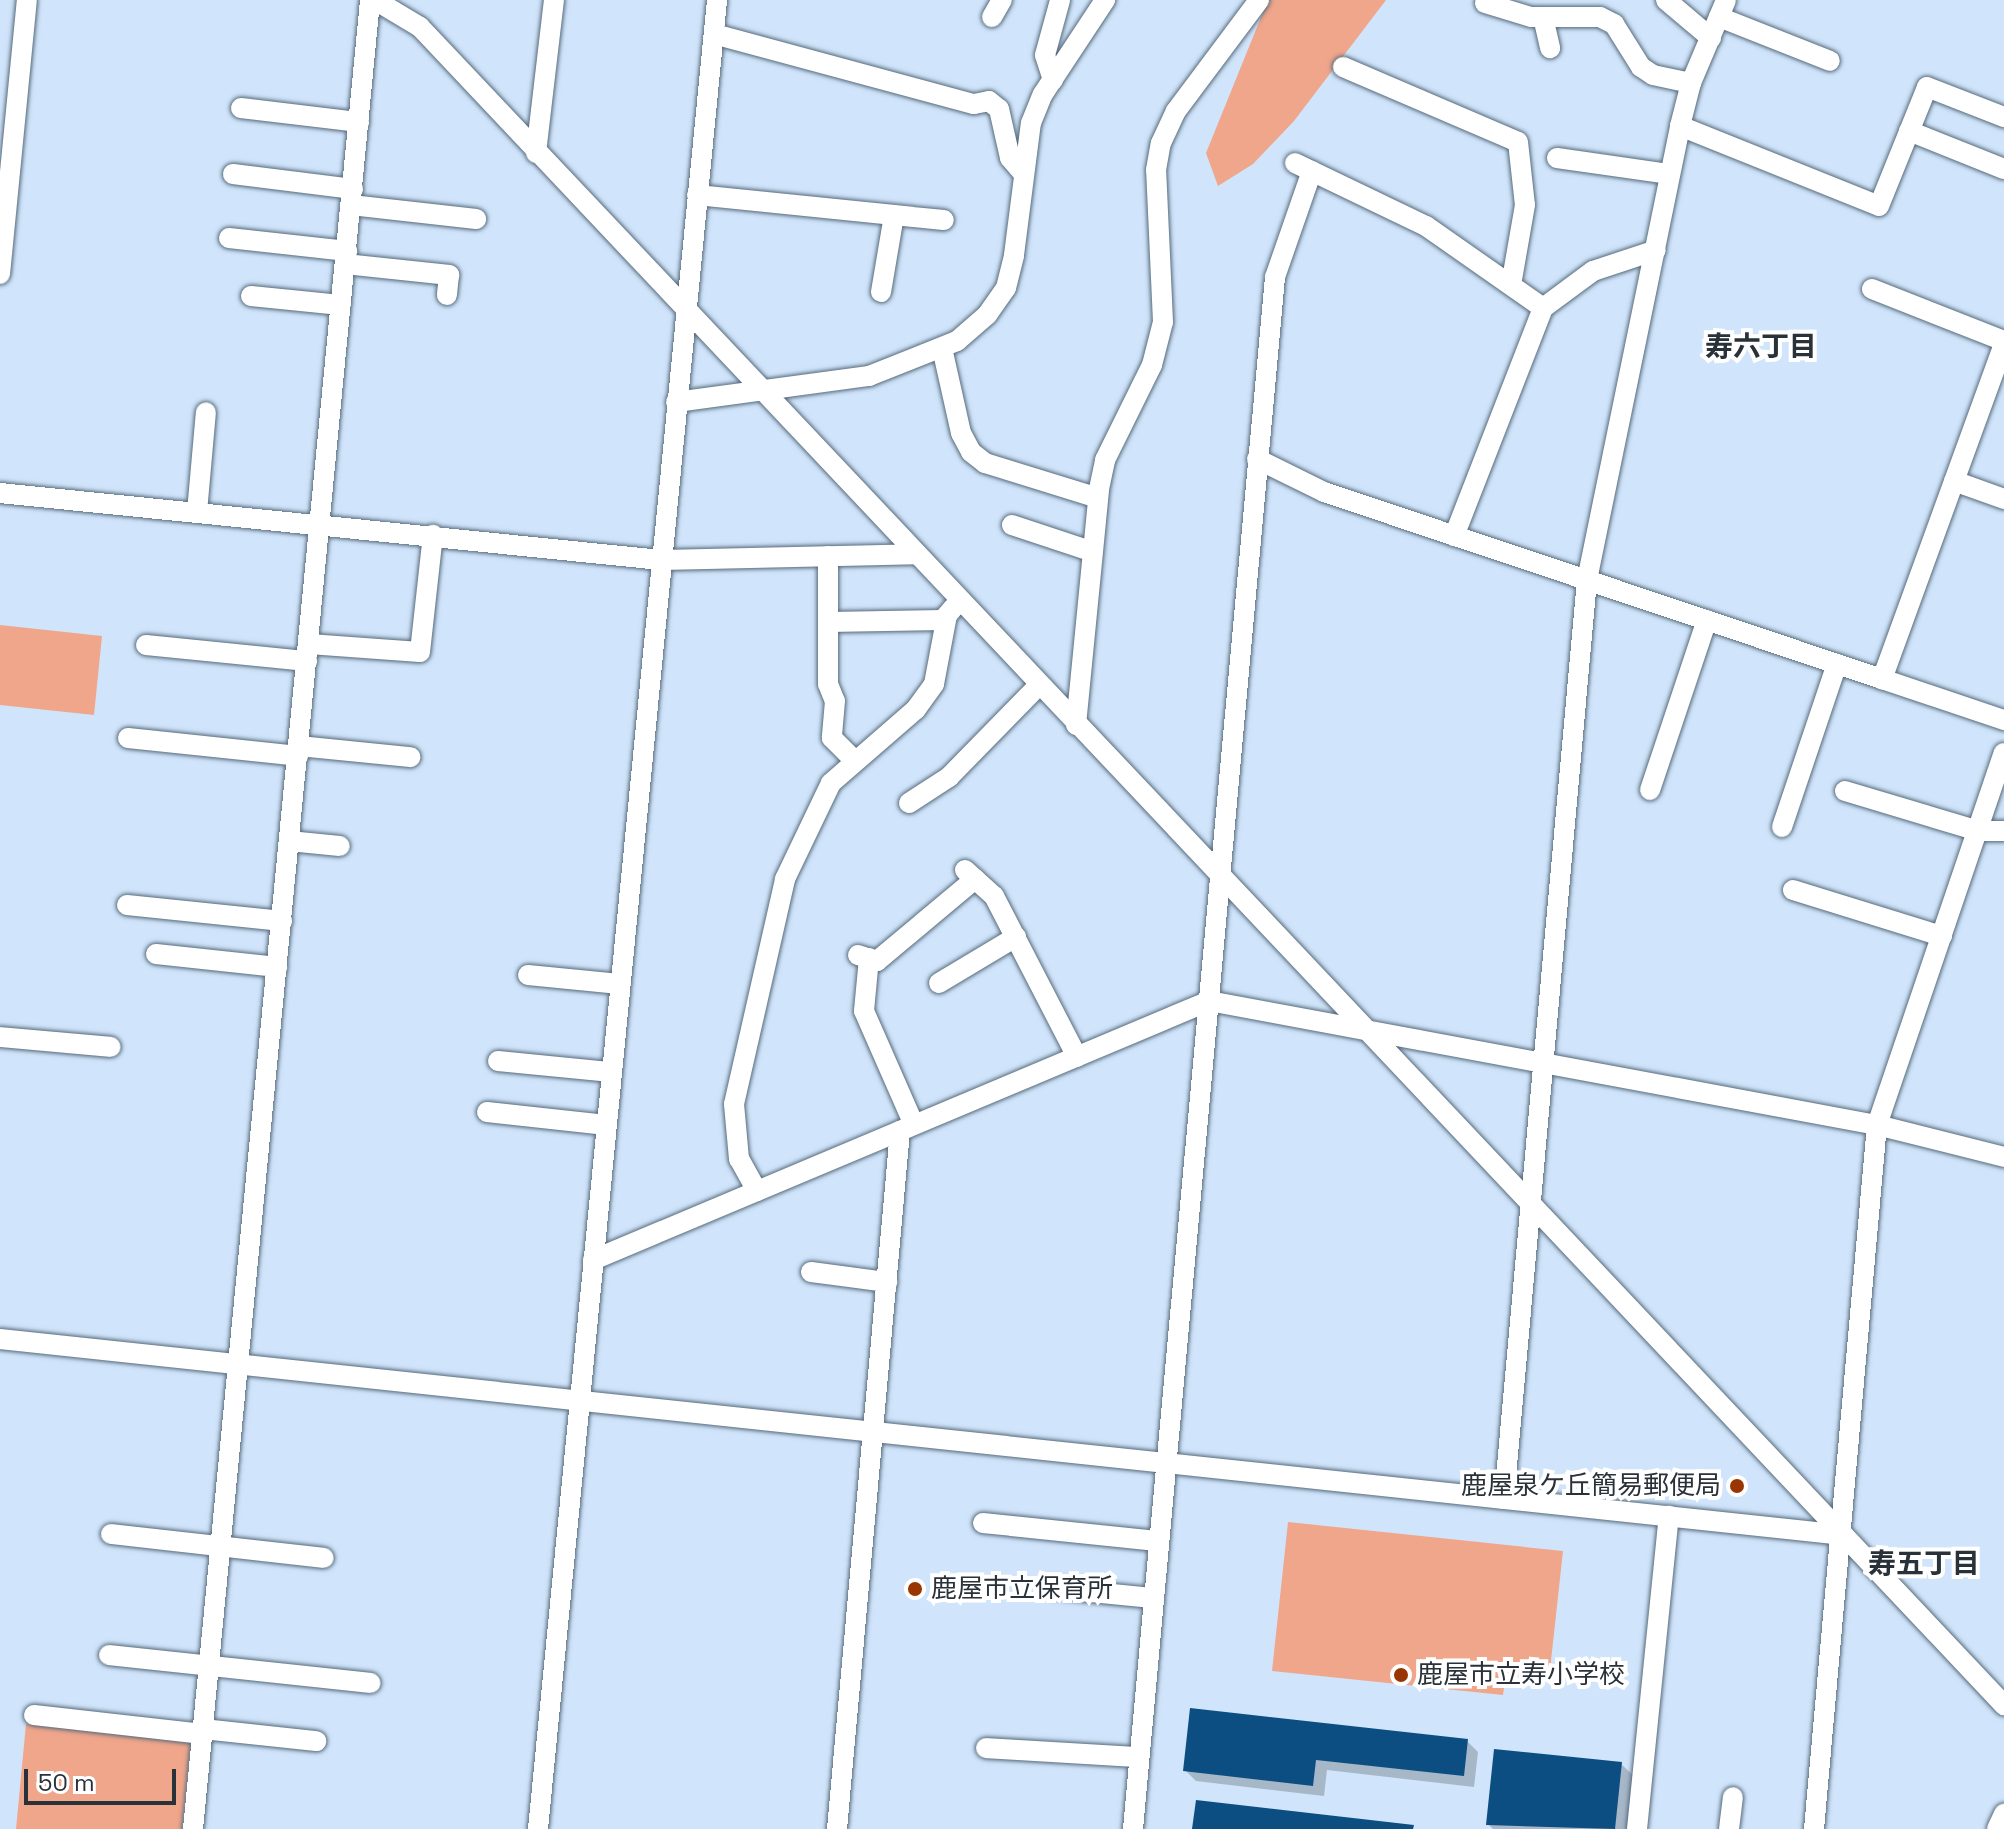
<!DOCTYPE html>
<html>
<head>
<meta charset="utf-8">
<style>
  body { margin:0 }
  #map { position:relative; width:2004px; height:1829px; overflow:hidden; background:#d0e5fb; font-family:"Space Grotesk","Noto Sans JP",sans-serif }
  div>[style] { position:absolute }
  .green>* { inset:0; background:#f0a68b }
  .shadow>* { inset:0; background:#0003 }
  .building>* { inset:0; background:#0d4e82 }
  .roads { filter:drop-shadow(0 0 2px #576a7c) drop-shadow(0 0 2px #576a7c) }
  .minor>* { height:20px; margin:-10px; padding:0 10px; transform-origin:10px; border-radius:10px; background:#fff }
  .dots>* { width:22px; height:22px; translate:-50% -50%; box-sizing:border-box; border:4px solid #fff; border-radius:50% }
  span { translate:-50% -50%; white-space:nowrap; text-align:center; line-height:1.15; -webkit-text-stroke:8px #fff; paint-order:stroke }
  .poi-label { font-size:26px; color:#293139 }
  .right { translate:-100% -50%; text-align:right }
  .left { translate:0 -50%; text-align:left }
  .neighbourhood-label { font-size:28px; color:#293139; font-weight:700 }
  .scale { position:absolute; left:24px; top:1769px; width:152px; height:36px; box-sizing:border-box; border:4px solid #293139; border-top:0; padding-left:10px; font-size:24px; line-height:28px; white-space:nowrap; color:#293139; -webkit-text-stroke:6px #fff; paint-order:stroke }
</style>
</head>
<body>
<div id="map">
  <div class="green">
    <div style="clip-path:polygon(1268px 0,1386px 0,1294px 121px,1253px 164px,1218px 186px,1206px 153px)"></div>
    <div style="clip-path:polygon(0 625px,102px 636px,94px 715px,0 705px)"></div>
    <div style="clip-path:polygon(1288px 1522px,1563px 1551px,1549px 1679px,1506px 1675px,1503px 1695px,1272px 1671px)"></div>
    <div style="clip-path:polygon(26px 1724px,191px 1740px,182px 1829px,16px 1829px)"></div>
  </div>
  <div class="shadow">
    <div style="clip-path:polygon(1467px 1741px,1478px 1752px,1474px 1787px,1327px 1770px,1324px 1796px,1196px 1781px,1185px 1770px)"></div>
    <div style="clip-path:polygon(1621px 1764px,1633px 1775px,1627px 1829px,1493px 1829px,1488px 1824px)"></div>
  </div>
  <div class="building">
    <div style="clip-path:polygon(1190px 1708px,1468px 1739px,1464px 1776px,1316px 1760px,1313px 1786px,1183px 1771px)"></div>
    <div style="clip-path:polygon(1494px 1749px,1622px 1762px,1615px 1829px,1486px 1825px)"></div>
    <div style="clip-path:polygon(1196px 1800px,1414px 1825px,1413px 1829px,1192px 1829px)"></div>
  </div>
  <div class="roads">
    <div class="minor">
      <div style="left:375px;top:0;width:52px;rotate:31deg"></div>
      <div style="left:420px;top:27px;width:2308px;rotate:46.65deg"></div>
      <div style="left:1666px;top:0;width:59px;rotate:40.2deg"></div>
      <div style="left:1485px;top:3px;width:48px;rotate:16.9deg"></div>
      <div style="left:1531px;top:17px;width:69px"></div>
      <div style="left:1600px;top:17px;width:16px;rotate:27deg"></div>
      <div style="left:1614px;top:24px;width:51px;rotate:57.9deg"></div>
      <div style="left:1641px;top:67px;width:14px;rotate:34deg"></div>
      <div style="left:1653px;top:75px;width:39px;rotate:12deg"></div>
      <div style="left:992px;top:17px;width:20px;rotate:-60deg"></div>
      <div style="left:1543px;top:17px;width:32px;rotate:77deg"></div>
      <div style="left:1719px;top:17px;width:119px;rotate:21.6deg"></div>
      <div style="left:714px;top:34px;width:269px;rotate:15.1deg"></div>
      <div style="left:974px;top:104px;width:15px;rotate:-11deg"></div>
      <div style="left:989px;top:101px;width:13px;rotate:39deg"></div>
      <div style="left:999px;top:109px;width:50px;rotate:77.3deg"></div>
      <div style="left:1010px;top:158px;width:21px;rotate:49deg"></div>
      <div style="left:1343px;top:67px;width:190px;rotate:23.2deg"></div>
      <div style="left:1518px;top:142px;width:63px;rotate:83.7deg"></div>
      <div style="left:1525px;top:205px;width:81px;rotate:99.9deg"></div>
      <div style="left:1053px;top:80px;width:26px;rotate:-108deg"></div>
      <div style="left:1045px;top:55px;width:57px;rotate:-74.7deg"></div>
      <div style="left:241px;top:108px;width:119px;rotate:6.8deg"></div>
      <div style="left:1680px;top:126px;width:214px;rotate:21.9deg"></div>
      <div style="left:1879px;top:206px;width:128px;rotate:-68deg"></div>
      <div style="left:1927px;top:87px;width:83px;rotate:21.3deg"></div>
      <div style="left:1909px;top:131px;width:102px;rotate:21.8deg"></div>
      <div style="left:536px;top:153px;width:154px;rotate:-83.3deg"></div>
      <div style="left:1557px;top:158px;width:114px;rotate:8.1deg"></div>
      <div style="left:1295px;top:163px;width:145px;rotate:25.7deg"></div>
      <div style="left:1426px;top:226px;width:143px;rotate:35deg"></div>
      <div style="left:1543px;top:308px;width:245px;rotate:111.3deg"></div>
      <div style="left:233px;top:174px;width:121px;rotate:7.1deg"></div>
      <div style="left:697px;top:195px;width:248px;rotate:5.8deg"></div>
      <div style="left:351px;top:205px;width:126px;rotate:6.4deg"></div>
      <div style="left:229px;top:238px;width:119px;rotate:6.3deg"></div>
      <div style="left:345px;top:264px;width:105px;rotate:6deg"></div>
      <div style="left:449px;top:275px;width:20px;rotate:96deg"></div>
      <div style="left:0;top:274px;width:275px;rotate:-84.4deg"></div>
      <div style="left:1872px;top:289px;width:142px;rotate:21.5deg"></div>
      <div style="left:881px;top:292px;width:78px;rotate:-80.4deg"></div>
      <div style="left:251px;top:296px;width:90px;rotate:5.7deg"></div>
      <div style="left:1543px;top:308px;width:62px;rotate:-36.5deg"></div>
      <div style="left:1593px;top:271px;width:66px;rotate:-18.4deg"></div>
      <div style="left:2004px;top:344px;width:357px;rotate:110deg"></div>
      <div style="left:1882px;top:679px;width:129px;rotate:18.6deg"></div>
      <div style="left:942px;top:348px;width:87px;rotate:77.4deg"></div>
      <div style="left:961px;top:433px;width:21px;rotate:62deg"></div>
      <div style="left:971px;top:452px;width:18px;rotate:38deg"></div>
      <div style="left:985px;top:463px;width:118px;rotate:17.2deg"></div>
      <div style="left:676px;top:402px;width:195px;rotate:-7.7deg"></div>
      <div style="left:869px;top:376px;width:95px;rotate:-21.7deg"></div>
      <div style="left:957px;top:341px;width:40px;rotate:-41deg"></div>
      <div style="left:987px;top:315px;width:33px;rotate:-55deg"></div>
      <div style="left:1006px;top:288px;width:34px;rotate:-76deg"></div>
      <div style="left:1014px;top:255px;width:133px;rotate:-82.7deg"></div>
      <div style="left:1031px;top:123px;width:31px;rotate:-68deg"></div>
      <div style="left:1043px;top:94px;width:113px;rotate:-56.6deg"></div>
      <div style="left:1257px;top:459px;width:75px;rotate:26.2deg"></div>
      <div style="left:1324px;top:492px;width:589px;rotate:18.53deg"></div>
      <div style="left:1954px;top:481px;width:53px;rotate:19.8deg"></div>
      <div style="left:0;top:493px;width:664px;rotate:5.79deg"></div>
      <div style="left:661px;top:560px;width:256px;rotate:-1.3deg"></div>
      <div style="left:197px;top:512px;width:100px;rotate:-84.9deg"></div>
      <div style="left:1012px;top:525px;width:85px;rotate:18.4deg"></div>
      <div style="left:828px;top:556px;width:66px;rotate:90deg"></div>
      <div style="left:828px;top:622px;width:115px;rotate:-1deg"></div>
      <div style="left:943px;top:620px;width:16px;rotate:-50deg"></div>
      <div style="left:828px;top:622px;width:62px;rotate:90deg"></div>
      <div style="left:828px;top:684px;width:18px;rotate:68deg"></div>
      <div style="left:835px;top:701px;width:37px;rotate:95deg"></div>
      <div style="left:832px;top:738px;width:31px;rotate:45deg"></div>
      <div style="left:309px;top:644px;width:111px;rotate:4.1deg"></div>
      <div style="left:420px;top:652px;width:118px;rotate:-83.7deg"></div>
      <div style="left:146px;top:645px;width:162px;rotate:5.7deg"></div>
      <div style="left:1076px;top:725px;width:237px;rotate:-84.4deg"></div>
      <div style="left:1099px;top:489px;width:30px;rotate:-78deg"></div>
      <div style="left:1105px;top:460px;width:106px;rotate:-63.7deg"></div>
      <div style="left:1152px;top:365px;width:44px;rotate:-75.7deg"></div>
      <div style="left:1163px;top:322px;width:152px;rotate:-92.6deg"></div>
      <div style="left:1156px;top:170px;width:27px;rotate:-80deg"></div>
      <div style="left:1161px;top:143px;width:35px;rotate:-65deg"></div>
      <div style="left:1176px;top:111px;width:139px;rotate:-53.2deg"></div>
      <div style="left:128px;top:738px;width:171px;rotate:6deg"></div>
      <div style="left:299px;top:746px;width:112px;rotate:5.7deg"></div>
      <div style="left:1650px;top:790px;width:179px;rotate:-71.5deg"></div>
      <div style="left:1845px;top:791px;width:139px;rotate:16.7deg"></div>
      <div style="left:1978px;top:831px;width:26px"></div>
      <div style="left:909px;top:803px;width:48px;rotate:-33deg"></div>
      <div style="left:949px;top:777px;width:129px;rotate:-45.6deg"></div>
      <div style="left:1782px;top:827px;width:172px;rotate:-71.4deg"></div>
      <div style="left:289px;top:841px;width:51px;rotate:5.6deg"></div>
      <div style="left:965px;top:870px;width:39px;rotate:42deg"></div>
      <div style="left:994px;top:896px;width:181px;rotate:62.7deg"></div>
      <div style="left:1793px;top:890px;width:156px;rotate:17.2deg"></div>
      <div style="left:127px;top:905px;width:156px;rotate:5.9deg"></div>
      <div style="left:156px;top:954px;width:122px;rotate:6.1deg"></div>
      <div style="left:858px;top:955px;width:20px;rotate:18deg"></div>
      <div style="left:877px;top:961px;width:128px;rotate:-39.9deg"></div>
      <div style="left:869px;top:958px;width:53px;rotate:95.4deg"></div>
      <div style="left:864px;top:1011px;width:124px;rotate:66.3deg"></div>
      <div style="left:528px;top:975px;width:92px;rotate:5.6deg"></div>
      <div style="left:939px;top:983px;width:90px;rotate:-30.9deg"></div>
      <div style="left:0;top:1037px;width:111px;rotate:5.1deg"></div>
      <div style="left:498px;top:1061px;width:114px;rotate:5.6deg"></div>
      <div style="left:487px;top:1112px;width:120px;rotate:6.2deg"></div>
      <div style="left:757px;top:1191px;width:37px;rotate:-119deg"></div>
      <div style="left:739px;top:1159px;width:55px;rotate:-95.2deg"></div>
      <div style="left:734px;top:1104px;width:231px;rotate:-77.2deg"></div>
      <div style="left:785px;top:879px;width:106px;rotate:-64.4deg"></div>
      <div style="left:831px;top:783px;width:113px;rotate:-41deg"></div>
      <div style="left:916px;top:709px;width:31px;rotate:-54deg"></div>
      <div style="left:934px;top:684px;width:70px;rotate:-79.3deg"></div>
      <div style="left:593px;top:1260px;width:668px;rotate:-22.8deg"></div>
      <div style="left:1209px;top:1001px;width:679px;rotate:10.52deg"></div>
      <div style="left:1877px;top:1125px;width:131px;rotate:14.1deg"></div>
      <div style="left:811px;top:1272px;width:77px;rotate:7.5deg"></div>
      <div style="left:0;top:1339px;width:1854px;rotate:6.07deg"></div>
      <div style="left:1504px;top:1499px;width:923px;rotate:-84.84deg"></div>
      <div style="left:1587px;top:580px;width:463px;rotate:-78.4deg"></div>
      <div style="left:1680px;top:126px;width:44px;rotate:-75.7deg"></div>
      <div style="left:1691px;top:83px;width:90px;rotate:-67.1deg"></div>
      <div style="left:983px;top:1523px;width:175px;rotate:5.9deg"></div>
      <div style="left:111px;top:1534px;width:214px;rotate:6.4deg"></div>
      <div style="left:1051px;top:1588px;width:102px;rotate:5.6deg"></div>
      <div style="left:109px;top:1655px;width:263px;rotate:6.1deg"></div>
      <div style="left:34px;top:1715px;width:170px;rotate:6.4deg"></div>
      <div style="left:203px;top:1729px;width:114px;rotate:6.1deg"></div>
      <div style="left:986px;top:1748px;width:153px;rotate:3.4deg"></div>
      <div style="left:193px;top:1829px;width:1838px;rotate:-84.47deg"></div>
      <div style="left:538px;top:1829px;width:1838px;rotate:-84.41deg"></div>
      <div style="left:837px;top:1829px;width:701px;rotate:-84.84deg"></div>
      <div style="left:1133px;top:1829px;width:1558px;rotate:-84.77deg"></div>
      <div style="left:1275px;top:277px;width:112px;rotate:-70.8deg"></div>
      <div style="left:1637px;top:1829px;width:315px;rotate:-84.2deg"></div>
      <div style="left:1729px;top:1829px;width:32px;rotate:-83deg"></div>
      <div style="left:1814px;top:1829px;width:707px;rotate:-84.89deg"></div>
      <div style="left:1877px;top:1125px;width:393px;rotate:-71.2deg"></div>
      <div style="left:1997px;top:1829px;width:17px;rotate:-65deg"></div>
    </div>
  </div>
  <div class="dots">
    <div style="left:1737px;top:1486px;background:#993500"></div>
    <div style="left:915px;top:1589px;background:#993500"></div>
    <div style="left:1401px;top:1675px;background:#993500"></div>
  </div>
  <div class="poi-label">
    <span class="right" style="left:1721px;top:1486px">鹿屋泉ケ丘簡易郵便局</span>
    <span class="left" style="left:931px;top:1589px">鹿屋市立保育所</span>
    <span class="left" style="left:1417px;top:1675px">鹿屋市立寿小学校</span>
  </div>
  <div class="neighbourhood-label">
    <span style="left:1761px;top:346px">寿六丁目</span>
    <span style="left:1924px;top:1563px">寿五丁目</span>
  </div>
  <div class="scale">50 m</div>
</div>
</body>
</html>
